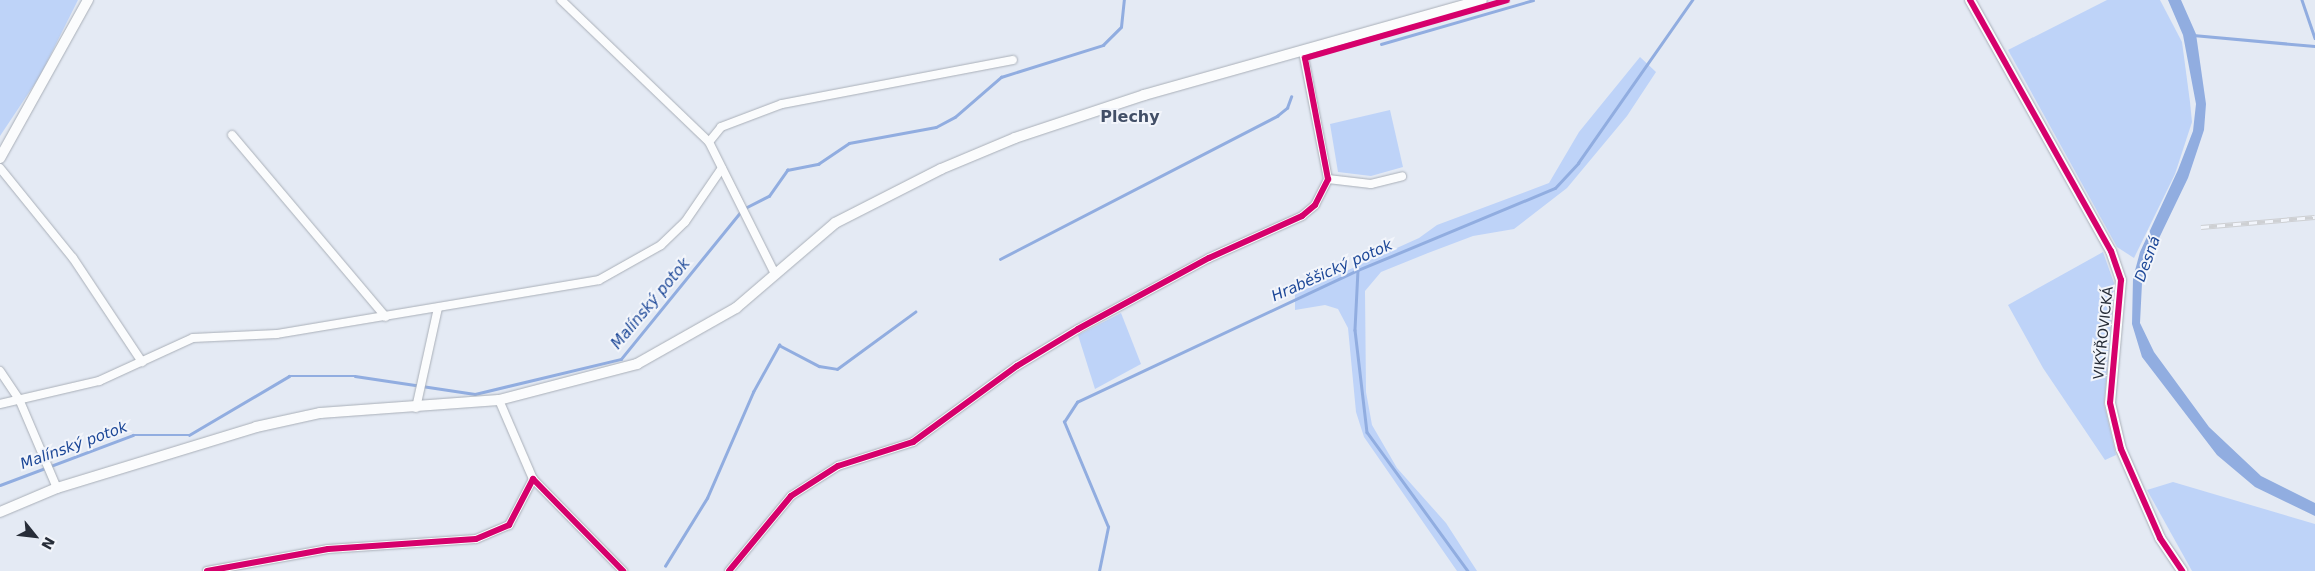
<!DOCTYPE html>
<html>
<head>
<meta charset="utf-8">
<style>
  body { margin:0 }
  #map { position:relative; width:2315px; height:571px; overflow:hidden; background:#e4eaf4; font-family:"DejaVu Sans",sans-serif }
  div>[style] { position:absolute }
  .green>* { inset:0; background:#bed3f8 }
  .water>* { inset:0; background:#91ade0 }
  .stream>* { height:2.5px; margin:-1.25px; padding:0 1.25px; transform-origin:1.25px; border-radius:1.25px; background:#91ade0 }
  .roads { filter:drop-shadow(0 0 1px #a9afb8) drop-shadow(0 0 1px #a9afb8) }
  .street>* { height:8px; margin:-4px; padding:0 4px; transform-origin:4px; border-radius:4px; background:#fbfcfd }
  .secondary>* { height:10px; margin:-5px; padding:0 5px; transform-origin:5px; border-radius:5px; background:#fbfcfd }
  .rail>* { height:4.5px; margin-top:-2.25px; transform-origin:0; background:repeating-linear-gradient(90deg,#f2f5fb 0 8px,#ced0d3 0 16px); box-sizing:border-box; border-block:1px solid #ced0d3 }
  .cycleway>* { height:6px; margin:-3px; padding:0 3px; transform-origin:3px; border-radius:3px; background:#d6006c }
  span { translate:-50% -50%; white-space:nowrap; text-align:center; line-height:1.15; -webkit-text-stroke:4px #f2f5fb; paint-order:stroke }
  .street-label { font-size:14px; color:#272d38 }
  .water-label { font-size:15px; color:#1c4797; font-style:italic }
  .quarter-label { font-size:16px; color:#424f67; font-weight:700 }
  .north { position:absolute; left:10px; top:511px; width:50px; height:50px; -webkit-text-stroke:4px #f2f5fb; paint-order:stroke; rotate:119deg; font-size:14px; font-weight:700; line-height:20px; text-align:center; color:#272d38 }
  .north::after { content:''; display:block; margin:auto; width:18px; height:22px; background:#272d38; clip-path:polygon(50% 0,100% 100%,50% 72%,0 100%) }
</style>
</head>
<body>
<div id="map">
  <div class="green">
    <div style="clip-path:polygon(0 0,78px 0,40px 76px,0 136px)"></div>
    <div style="clip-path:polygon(2107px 0,2160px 0,2182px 42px,2190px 102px,2192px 122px,2175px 174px,2134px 258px,2117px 247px,2008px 50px)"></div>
    <div style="clip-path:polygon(1640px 57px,1656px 72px,1627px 116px,1567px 188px,1514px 229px,1473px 236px,1428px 253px,1381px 272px,1365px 291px,1366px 392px,1372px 425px,1397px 468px,1446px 523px,1477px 571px,1457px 571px,1364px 437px,1356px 412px,1348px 328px,1338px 309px,1325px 305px,1295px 310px,1295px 294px,1419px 238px,1437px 225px,1549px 183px,1579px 132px)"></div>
    <div style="clip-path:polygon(1390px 110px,1403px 167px,1371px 176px,1338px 172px,1330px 124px)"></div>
    <div style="clip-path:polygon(2103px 252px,2114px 283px,2104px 404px,2116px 455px,2105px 460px,2043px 368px,2008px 305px)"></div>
    <div style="clip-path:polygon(1121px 313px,1141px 364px,1095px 389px,1078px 335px)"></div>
    <div style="clip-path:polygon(2173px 482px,2315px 524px,2315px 571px,2192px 571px,2147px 490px)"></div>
  </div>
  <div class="water">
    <div style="clip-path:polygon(2168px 0,2181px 0,2196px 34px,2206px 104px,2204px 130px,2188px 178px,2150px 257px,2142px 283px,2140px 323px,2154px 352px,2209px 427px,2261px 476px,2315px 503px,2315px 516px,2255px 487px,2217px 455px,2142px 357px,2132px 324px,2133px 278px,2140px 252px,2178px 170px,2193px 131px,2196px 104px,2183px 35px)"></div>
  </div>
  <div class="stream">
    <div style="left:2302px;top:0;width:40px;rotate:71.1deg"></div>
    <div style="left:2193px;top:35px;width:122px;rotate:5.2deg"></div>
    <div style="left:1381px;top:44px;width:158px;rotate:-16.1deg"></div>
    <div style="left:1000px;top:259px;width:312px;rotate:-27.3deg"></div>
    <div style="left:1277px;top:116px;width:13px;rotate:-39deg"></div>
    <div style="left:1287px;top:108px;width:12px;rotate:-70deg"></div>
    <div style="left:1358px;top:270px;width:60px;rotate:92.9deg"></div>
    <div style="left:1355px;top:330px;width:103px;rotate:83.3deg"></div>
    <div style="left:1367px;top:432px;width:172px;rotate:54deg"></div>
    <div style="left:0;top:485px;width:142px;rotate:-20.6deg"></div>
    <div style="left:133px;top:435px;width:56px"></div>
    <div style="left:189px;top:435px;width:116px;rotate:-30.5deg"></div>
    <div style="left:289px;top:376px;width:66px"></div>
    <div style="left:355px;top:376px;width:121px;rotate:8.5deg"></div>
    <div style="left:475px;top:394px;width:150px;rotate:-13.5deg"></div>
    <div style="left:621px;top:359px;width:193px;rotate:-50.9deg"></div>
    <div style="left:743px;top:209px;width:29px;rotate:-27deg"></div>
    <div style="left:769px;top:196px;width:32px;rotate:-55deg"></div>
    <div style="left:787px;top:170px;width:32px;rotate:-11deg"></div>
    <div style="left:818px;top:164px;width:37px;rotate:-34deg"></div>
    <div style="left:849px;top:143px;width:88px;rotate:-10.4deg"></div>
    <div style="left:936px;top:127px;width:21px;rotate:-28deg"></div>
    <div style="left:955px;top:117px;width:61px;rotate:-41deg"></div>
    <div style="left:1001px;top:77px;width:107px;rotate:-17.4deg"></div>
    <div style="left:1103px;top:45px;width:25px;rotate:-45deg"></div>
    <div style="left:1121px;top:27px;width:27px;rotate:-84deg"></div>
    <div style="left:665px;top:566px;width:80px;rotate:-58.3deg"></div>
    <div style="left:707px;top:498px;width:116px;rotate:-66.5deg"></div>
    <div style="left:753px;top:392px;width:54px;rotate:-61deg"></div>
    <div style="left:779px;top:345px;width:45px;rotate:27.7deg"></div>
    <div style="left:819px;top:366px;width:18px;rotate:9deg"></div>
    <div style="left:837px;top:369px;width:97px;rotate:-36.2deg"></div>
    <div style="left:1099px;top:571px;width:45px;rotate:-78.4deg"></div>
    <div style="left:1108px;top:527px;width:114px;rotate:-112.7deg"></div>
    <div style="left:1064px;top:422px;width:24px;rotate:-57deg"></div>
    <div style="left:1077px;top:402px;width:310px;rotate:-25.2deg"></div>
    <div style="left:1358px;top:270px;width:213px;rotate:-22.6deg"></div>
    <div style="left:1555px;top:188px;width:34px;rotate:-47deg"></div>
    <div style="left:1578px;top:163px;width:199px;rotate:-55deg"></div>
  </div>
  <div class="roads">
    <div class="street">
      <div style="left:561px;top:0;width:205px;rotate:43.8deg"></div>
      <div style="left:709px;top:142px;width:148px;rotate:63.4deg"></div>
      <div style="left:232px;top:135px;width:238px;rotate:49.8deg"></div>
      <div style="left:709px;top:142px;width:19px;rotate:-51deg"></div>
      <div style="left:721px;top:127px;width:65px;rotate:-20.7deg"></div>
      <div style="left:782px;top:104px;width:235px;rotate:-10.8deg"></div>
      <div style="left:0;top:168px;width:116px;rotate:51deg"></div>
      <div style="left:73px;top:258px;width:125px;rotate:56.4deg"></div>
      <div style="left:1328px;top:179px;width:43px;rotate:6.6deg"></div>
      <div style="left:1371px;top:184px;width:32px;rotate:-14deg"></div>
      <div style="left:0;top:371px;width:34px;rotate:56deg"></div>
      <div style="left:19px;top:399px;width:97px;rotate:66.9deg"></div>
      <div style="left:499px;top:400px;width:86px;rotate:66.7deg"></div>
      <div style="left:533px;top:479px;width:129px;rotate:45.6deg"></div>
      <div style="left:0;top:404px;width:102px;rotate:-13.1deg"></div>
      <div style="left:99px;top:381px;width:103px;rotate:-24.6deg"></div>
      <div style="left:193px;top:338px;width:84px;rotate:-2.7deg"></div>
      <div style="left:277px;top:334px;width:326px;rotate:-9.5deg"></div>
      <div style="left:599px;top:280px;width:71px;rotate:-29.4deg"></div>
      <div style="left:661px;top:245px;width:33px;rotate:-44deg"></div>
      <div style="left:685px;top:222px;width:65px;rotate:-55.6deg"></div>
      <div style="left:416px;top:408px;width:102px;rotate:-77.6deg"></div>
      <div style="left:207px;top:571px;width:123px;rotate:-10.3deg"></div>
      <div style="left:328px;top:549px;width:148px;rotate:-3.9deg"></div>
      <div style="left:476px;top:539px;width:36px;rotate:-23deg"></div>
      <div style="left:509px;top:525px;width:52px;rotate:-62.4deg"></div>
      <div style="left:729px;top:571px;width:97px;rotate:-50.4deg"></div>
      <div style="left:791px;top:496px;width:56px;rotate:-32.6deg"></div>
      <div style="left:838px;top:466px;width:79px;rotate:-17.7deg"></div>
      <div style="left:913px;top:442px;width:129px;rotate:-36.2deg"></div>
      <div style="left:1017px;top:366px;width:71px;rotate:-31.2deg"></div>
      <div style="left:1078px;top:329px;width:149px;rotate:-28.5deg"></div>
      <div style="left:1209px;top:258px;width:102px;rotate:-24.3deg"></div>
      <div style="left:1302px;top:216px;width:17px;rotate:-40deg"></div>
      <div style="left:1315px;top:205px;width:29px;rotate:-63deg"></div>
      <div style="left:1328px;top:179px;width:130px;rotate:-101.1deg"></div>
    </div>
    <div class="secondary">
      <div style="left:1970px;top:0;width:288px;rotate:60.7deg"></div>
      <div style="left:2111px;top:251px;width:31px;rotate:71deg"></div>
      <div style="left:2121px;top:280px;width:123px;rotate:95.1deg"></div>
      <div style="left:2110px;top:403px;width:47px;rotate:76.6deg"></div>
      <div style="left:2121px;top:449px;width:97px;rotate:66.3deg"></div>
      <div style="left:2160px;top:538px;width:40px;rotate:56deg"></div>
      <div style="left:0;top:158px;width:181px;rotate:-60.9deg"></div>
      <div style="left:0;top:512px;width:62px;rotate:-22.8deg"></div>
      <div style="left:57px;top:488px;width:208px;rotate:-17deg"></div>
      <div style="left:256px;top:427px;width:66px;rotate:-12.3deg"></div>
      <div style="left:320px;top:413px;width:179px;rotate:-4.2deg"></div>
      <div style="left:499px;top:400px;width:143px;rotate:-14.6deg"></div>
      <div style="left:637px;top:364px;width:114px;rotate:-29.5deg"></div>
      <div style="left:736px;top:308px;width:130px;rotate:-40.6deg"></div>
      <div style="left:835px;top:223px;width:119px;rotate:-27deg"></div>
      <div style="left:941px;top:169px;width:80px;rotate:-22.7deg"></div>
      <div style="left:1015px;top:138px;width:136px;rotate:-18.4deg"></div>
      <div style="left:1144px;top:95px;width:351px;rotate:-15.7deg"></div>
    </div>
  </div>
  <div class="rail">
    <div style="left:2201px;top:227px;width:114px;rotate:-5deg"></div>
  </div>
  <div class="cycleway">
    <div style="left:1970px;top:0;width:288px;rotate:60.7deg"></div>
    <div style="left:2111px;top:251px;width:31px;rotate:71deg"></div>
    <div style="left:2121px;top:280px;width:123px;rotate:95.1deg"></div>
    <div style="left:2110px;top:403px;width:47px;rotate:76.6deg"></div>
    <div style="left:2121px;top:449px;width:97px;rotate:66.3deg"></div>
    <div style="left:2160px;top:538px;width:40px;rotate:56deg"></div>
    <div style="left:207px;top:571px;width:123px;rotate:-10.3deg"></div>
    <div style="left:328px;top:549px;width:148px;rotate:-3.9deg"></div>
    <div style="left:476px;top:539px;width:36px;rotate:-23deg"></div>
    <div style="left:509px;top:525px;width:52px;rotate:-62.4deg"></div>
    <div style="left:533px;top:479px;width:129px;rotate:45.6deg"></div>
    <div style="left:729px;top:571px;width:97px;rotate:-50.4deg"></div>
    <div style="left:791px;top:496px;width:56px;rotate:-32.6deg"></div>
    <div style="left:838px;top:466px;width:79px;rotate:-17.7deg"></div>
    <div style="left:913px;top:442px;width:129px;rotate:-36.2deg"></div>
    <div style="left:1017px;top:366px;width:71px;rotate:-31.2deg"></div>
    <div style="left:1078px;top:329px;width:149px;rotate:-28.5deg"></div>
    <div style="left:1209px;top:258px;width:102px;rotate:-24.3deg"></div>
    <div style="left:1302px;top:216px;width:17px;rotate:-40deg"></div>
    <div style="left:1315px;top:205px;width:29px;rotate:-63deg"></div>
    <div style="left:1328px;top:179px;width:123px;rotate:-100.8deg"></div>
    <div style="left:1305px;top:58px;width:210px;rotate:-16deg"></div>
  </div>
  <div class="street-label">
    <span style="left:2103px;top:333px;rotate:-84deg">VIKÝŘOVICKÁ</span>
  </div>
  <div class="water-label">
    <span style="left:2148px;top:259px;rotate:-70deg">Desná</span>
    <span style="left:1332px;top:271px;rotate:-24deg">Hraběšický potok</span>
    <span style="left:651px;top:304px;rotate:-50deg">Malínský potok</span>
    <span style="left:74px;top:446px;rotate:-20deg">Malínský potok</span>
  </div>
  <div class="quarter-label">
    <span style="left:1130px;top:117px">Plechy</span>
  </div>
  <div class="north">N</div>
</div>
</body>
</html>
